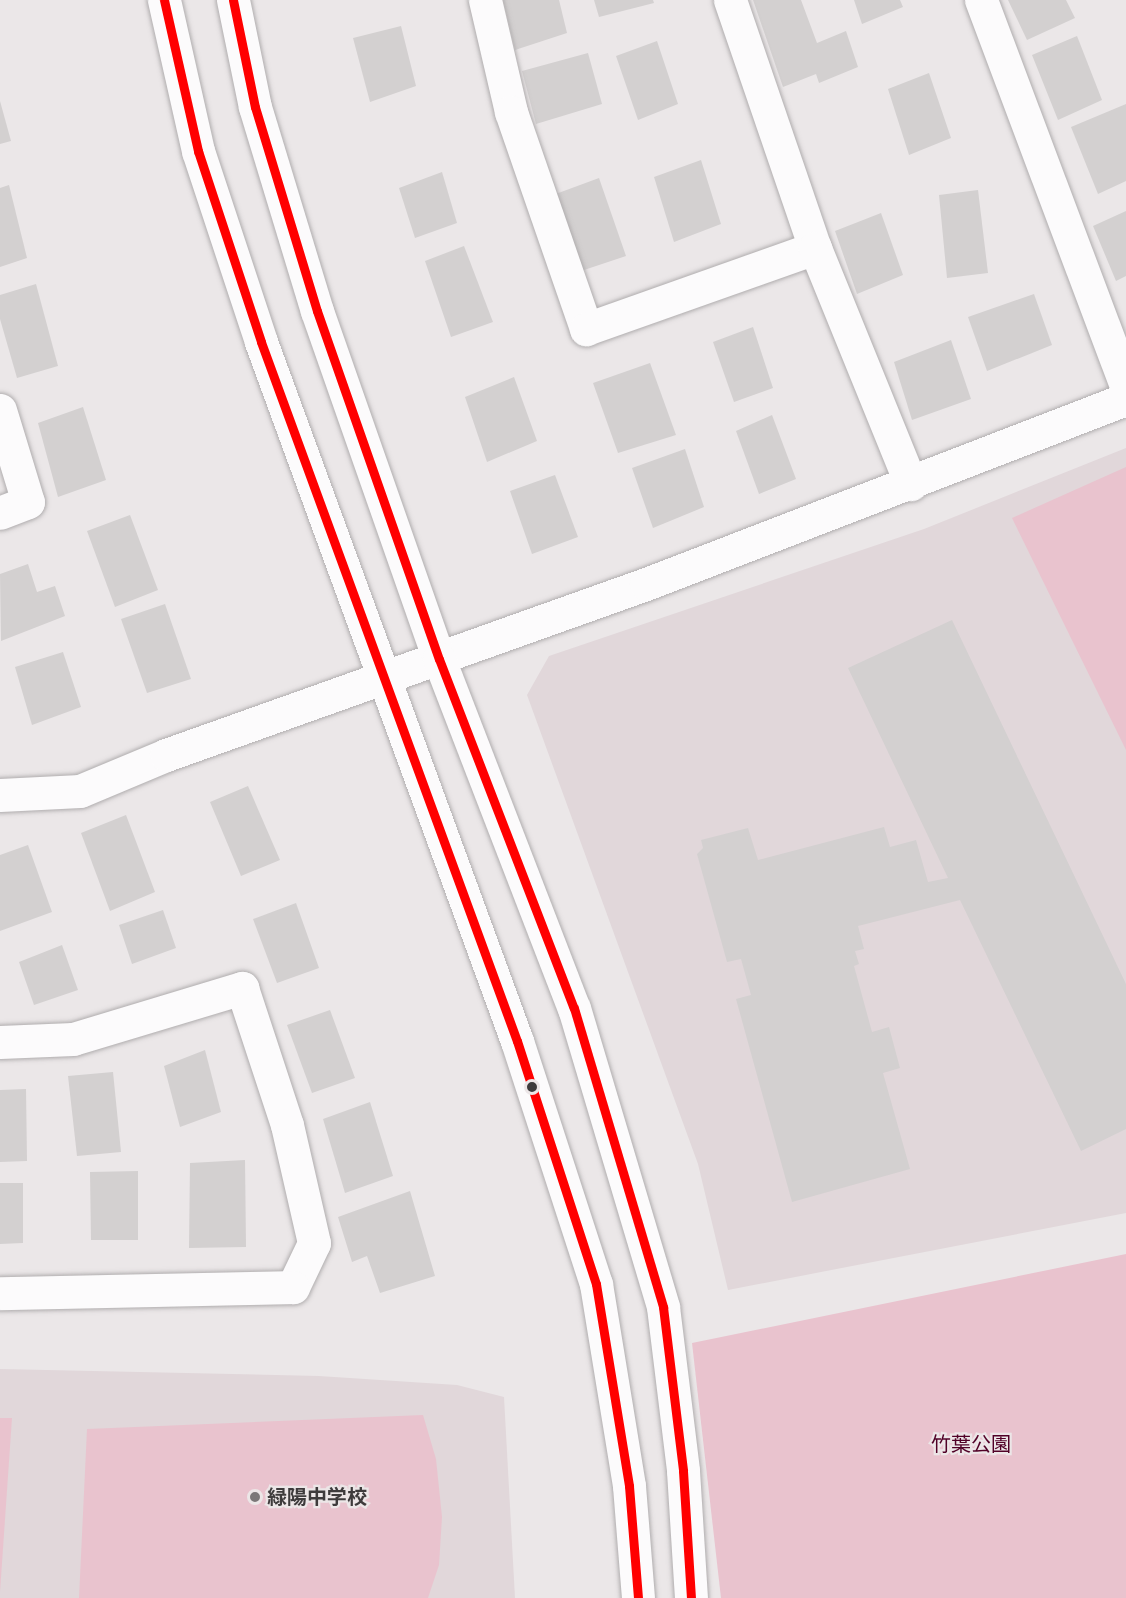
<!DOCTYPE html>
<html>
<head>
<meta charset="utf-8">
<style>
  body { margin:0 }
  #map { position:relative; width:1126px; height:1598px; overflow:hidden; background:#ebe7e8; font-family:Montserrat,"Noto Sans JP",sans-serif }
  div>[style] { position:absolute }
  .built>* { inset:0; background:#e1d7da }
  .green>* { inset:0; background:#e9c3ce }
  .building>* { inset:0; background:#d3d0d0 }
  .roads { filter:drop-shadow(0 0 2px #b0adae) drop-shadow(0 0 2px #b0adae) }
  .minor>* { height:33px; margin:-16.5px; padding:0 16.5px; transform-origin:16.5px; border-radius:16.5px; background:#fcfbfc }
  .tertiary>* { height:33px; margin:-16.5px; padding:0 16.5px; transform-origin:16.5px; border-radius:16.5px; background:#fcfbfc }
  .bus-1>* { height:9px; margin:-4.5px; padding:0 4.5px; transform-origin:4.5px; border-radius:4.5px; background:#f00 }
  .dots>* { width:16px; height:16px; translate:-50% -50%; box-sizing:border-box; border:3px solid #ece6e7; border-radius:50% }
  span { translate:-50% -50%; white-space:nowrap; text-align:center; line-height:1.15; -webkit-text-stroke:4.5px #ece6e7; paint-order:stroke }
  .park-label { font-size:20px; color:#510127 }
  .poi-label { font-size:20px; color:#3e3b3c; font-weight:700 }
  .left { translate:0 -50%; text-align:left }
</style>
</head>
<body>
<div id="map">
  <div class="built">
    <div style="clip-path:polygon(1126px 448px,1126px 1213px,728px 1290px,698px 1164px,527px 695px,549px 656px,924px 529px)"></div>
    <div style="clip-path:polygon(0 1369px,319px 1376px,457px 1385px,504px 1397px,515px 1598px,0 1598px)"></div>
  </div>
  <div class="green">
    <div style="clip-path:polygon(1126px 467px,1126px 750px,1012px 518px)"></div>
    <div style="clip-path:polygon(1126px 1254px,1126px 1598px,721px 1598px,692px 1343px)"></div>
    <div style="clip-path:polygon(423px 1415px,436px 1459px,442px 1517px,439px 1565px,428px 1598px,79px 1598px,87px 1429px)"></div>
    <div style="clip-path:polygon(0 1418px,12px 1418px,0 1592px)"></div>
  </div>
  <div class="building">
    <div style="clip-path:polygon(503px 0,559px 0,567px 33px,515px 50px)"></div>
    <div style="clip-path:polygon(594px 0,653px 0,654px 3px,599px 17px)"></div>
    <div style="clip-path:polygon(753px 0,801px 0,817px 43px,846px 31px,858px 67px,819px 83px,816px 74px,783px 87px)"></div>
    <div style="clip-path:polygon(854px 0,900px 0,903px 7px,862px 24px)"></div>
    <div style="clip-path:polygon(1008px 0,1066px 0,1075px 18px,1027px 40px)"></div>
    <div style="clip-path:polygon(401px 26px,416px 86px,370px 102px,353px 38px)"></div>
    <div style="clip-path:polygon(1077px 36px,1102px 100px,1058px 120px,1032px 55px)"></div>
    <div style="clip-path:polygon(657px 41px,678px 104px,638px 120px,616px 56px)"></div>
    <div style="clip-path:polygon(588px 53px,602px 104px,536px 124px,522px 71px)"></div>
    <div style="clip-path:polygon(929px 73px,951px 138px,909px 155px,888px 89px)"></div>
    <div style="clip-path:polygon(0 101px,11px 141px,0 144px)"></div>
    <div style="clip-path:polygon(1126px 104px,1126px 181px,1098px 194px,1071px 127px)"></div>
    <div style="clip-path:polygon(701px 160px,721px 224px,674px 242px,654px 177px)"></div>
    <div style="clip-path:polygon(442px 172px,457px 223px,415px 238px,399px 188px)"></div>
    <div style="clip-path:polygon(599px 178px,626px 256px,578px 272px,553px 195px)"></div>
    <div style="clip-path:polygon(9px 185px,27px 258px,0 267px,0 188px)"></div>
    <div style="clip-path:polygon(978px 190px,988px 273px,947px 278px,939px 195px)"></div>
    <div style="clip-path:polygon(1126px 211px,1126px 276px,1116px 281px,1093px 226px)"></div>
    <div style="clip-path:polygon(881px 213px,903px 275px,857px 294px,835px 231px)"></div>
    <div style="clip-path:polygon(464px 246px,493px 322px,451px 337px,425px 261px)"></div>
    <div style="clip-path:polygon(36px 284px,58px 366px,17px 378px,0 319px,0 295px)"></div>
    <div style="clip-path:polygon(1034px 294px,1052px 345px,987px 371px,968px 317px)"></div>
    <div style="clip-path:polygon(753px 327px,773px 388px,734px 402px,713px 342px)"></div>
    <div style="clip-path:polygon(951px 340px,971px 399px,912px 420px,894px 362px)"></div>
    <div style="clip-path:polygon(650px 363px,676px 435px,618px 453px,593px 383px)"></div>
    <div style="clip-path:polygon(514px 377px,537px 441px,487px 462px,465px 397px)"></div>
    <div style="clip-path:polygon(83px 407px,106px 480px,58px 497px,38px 423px)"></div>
    <div style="clip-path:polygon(772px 415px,796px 479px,759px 494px,736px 431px)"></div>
    <div style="clip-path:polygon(685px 449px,704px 507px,653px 528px,632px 468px)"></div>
    <div style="clip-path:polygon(555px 475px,578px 537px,532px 554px,510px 491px)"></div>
    <div style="clip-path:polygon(130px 515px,158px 590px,115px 607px,87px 531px)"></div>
    <div style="clip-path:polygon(28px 564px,37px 592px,55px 586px,65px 616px,1px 641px,0 574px)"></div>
    <div style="clip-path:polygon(165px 604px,191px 679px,147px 693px,121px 619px)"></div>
    <div style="clip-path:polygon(952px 620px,1126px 984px,1126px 1129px,1081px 1151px,960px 900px,858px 926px,864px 949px,855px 951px,859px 964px,854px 966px,872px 1032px,889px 1027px,900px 1068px,883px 1073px,910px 1169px,792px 1202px,736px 999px,751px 995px,741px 959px,727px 962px,697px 854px,703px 848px,701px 840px,748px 828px,758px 860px,884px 827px,890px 847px,916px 840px,928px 882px,948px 878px,848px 668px)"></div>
    <div style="clip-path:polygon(63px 652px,81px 707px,32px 725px,15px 667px)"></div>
    <div style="clip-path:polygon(248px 786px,280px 860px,241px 876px,210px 802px)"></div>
    <div style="clip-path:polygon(126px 815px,155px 892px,110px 911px,81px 833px)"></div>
    <div style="clip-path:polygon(28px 845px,52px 912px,0 931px,0 855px)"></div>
    <div style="clip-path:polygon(296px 903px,319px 968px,277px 983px,253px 919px)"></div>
    <div style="clip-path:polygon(163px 910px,176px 948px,132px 964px,119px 925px)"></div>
    <div style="clip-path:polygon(62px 945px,78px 990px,34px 1005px,19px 962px)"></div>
    <div style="clip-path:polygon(330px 1010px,355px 1078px,312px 1093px,287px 1025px)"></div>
    <div style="clip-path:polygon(205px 1050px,221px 1112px,180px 1127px,164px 1066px)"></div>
    <div style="clip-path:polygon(113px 1072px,121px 1152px,77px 1156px,68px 1076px)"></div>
    <div style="clip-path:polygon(26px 1089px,27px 1161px,0 1162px,0 1090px)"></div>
    <div style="clip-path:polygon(370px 1102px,393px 1176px,345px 1193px,323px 1119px)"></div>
    <div style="clip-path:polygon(245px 1160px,246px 1247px,189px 1248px,190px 1163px)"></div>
    <div style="clip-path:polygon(138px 1171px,138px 1240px,91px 1240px,90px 1172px)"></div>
    <div style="clip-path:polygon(0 1183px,23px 1183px,23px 1243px,0 1244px)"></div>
    <div style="clip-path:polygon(410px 1191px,435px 1276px,380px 1293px,367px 1256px,352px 1262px,338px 1217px)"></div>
  </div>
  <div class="roads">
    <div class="minor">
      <div style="left:485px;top:0;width:115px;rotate:76.9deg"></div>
      <div style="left:511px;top:112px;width:230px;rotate:70.9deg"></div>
      <div style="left:586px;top:329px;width:243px;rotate:-19.5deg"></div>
      <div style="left:730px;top:0;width:262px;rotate:71.1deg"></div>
      <div style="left:815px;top:248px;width:255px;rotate:67.9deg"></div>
      <div style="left:981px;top:0;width:412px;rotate:69.4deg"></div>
      <div style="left:0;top:410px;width:96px;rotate:73.1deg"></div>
      <div style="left:28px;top:502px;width:30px;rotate:159deg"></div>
      <div style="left:0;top:795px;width:80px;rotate:-2.9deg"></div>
      <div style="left:80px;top:791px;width:93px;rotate:-22.7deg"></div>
      <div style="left:166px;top:755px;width:510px;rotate:-19.61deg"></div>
      <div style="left:646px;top:584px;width:514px;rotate:-21.08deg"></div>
      <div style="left:0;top:1042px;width:73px;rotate:-2.4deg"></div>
      <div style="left:73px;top:1039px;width:177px;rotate:-16.8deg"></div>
      <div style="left:242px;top:988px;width:144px;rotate:71.8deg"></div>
      <div style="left:287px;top:1125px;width:121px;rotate:77.1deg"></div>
      <div style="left:314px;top:1243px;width:49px;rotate:115.5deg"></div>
      <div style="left:293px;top:1287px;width:293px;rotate:178.8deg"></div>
    </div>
    <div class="tertiary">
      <div style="left:164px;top:0;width:155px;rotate:77.3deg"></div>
      <div style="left:198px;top:151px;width:201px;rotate:71.7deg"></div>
      <div style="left:261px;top:342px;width:744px;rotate:69.89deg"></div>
      <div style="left:517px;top:1041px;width:256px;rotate:72deg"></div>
      <div style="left:596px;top:1284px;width:205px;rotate:80.7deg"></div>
      <div style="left:629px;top:1486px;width:112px;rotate:85.4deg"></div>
      <div style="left:233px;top:0;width:109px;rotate:78.4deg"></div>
      <div style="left:255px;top:107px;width:213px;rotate:73.1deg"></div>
      <div style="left:317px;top:311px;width:369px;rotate:70.7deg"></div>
      <div style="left:439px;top:659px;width:374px;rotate:68.9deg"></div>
      <div style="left:574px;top:1008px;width:312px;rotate:73.4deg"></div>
      <div style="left:663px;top:1307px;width:165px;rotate:83deg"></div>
      <div style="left:683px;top:1471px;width:127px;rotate:86.4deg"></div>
    </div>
  </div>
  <div class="bus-1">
    <div style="left:164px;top:0;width:155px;rotate:77.3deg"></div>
    <div style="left:198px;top:151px;width:201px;rotate:71.7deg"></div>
    <div style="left:261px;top:342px;width:744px;rotate:69.89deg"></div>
    <div style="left:517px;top:1041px;width:256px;rotate:72deg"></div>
    <div style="left:596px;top:1284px;width:205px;rotate:80.7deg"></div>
    <div style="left:629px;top:1486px;width:112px;rotate:85.4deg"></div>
    <div style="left:233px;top:0;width:109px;rotate:78.4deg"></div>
    <div style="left:255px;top:107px;width:213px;rotate:73.1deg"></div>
    <div style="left:317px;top:311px;width:369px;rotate:70.7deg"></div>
    <div style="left:439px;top:659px;width:374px;rotate:68.9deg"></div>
    <div style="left:574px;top:1008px;width:312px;rotate:73.4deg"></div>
    <div style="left:663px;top:1307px;width:165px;rotate:83deg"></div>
    <div style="left:683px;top:1471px;width:127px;rotate:86.4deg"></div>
  </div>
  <div class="dots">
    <div style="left:532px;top:1087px;background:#3e3b3c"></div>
    <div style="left:255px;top:1497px;background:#7b7778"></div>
  </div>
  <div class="park-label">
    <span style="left:971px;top:1444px">竹葉公園</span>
  </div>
  <div class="poi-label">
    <span class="left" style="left:267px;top:1497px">緑陽中学校</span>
  </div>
</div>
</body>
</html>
